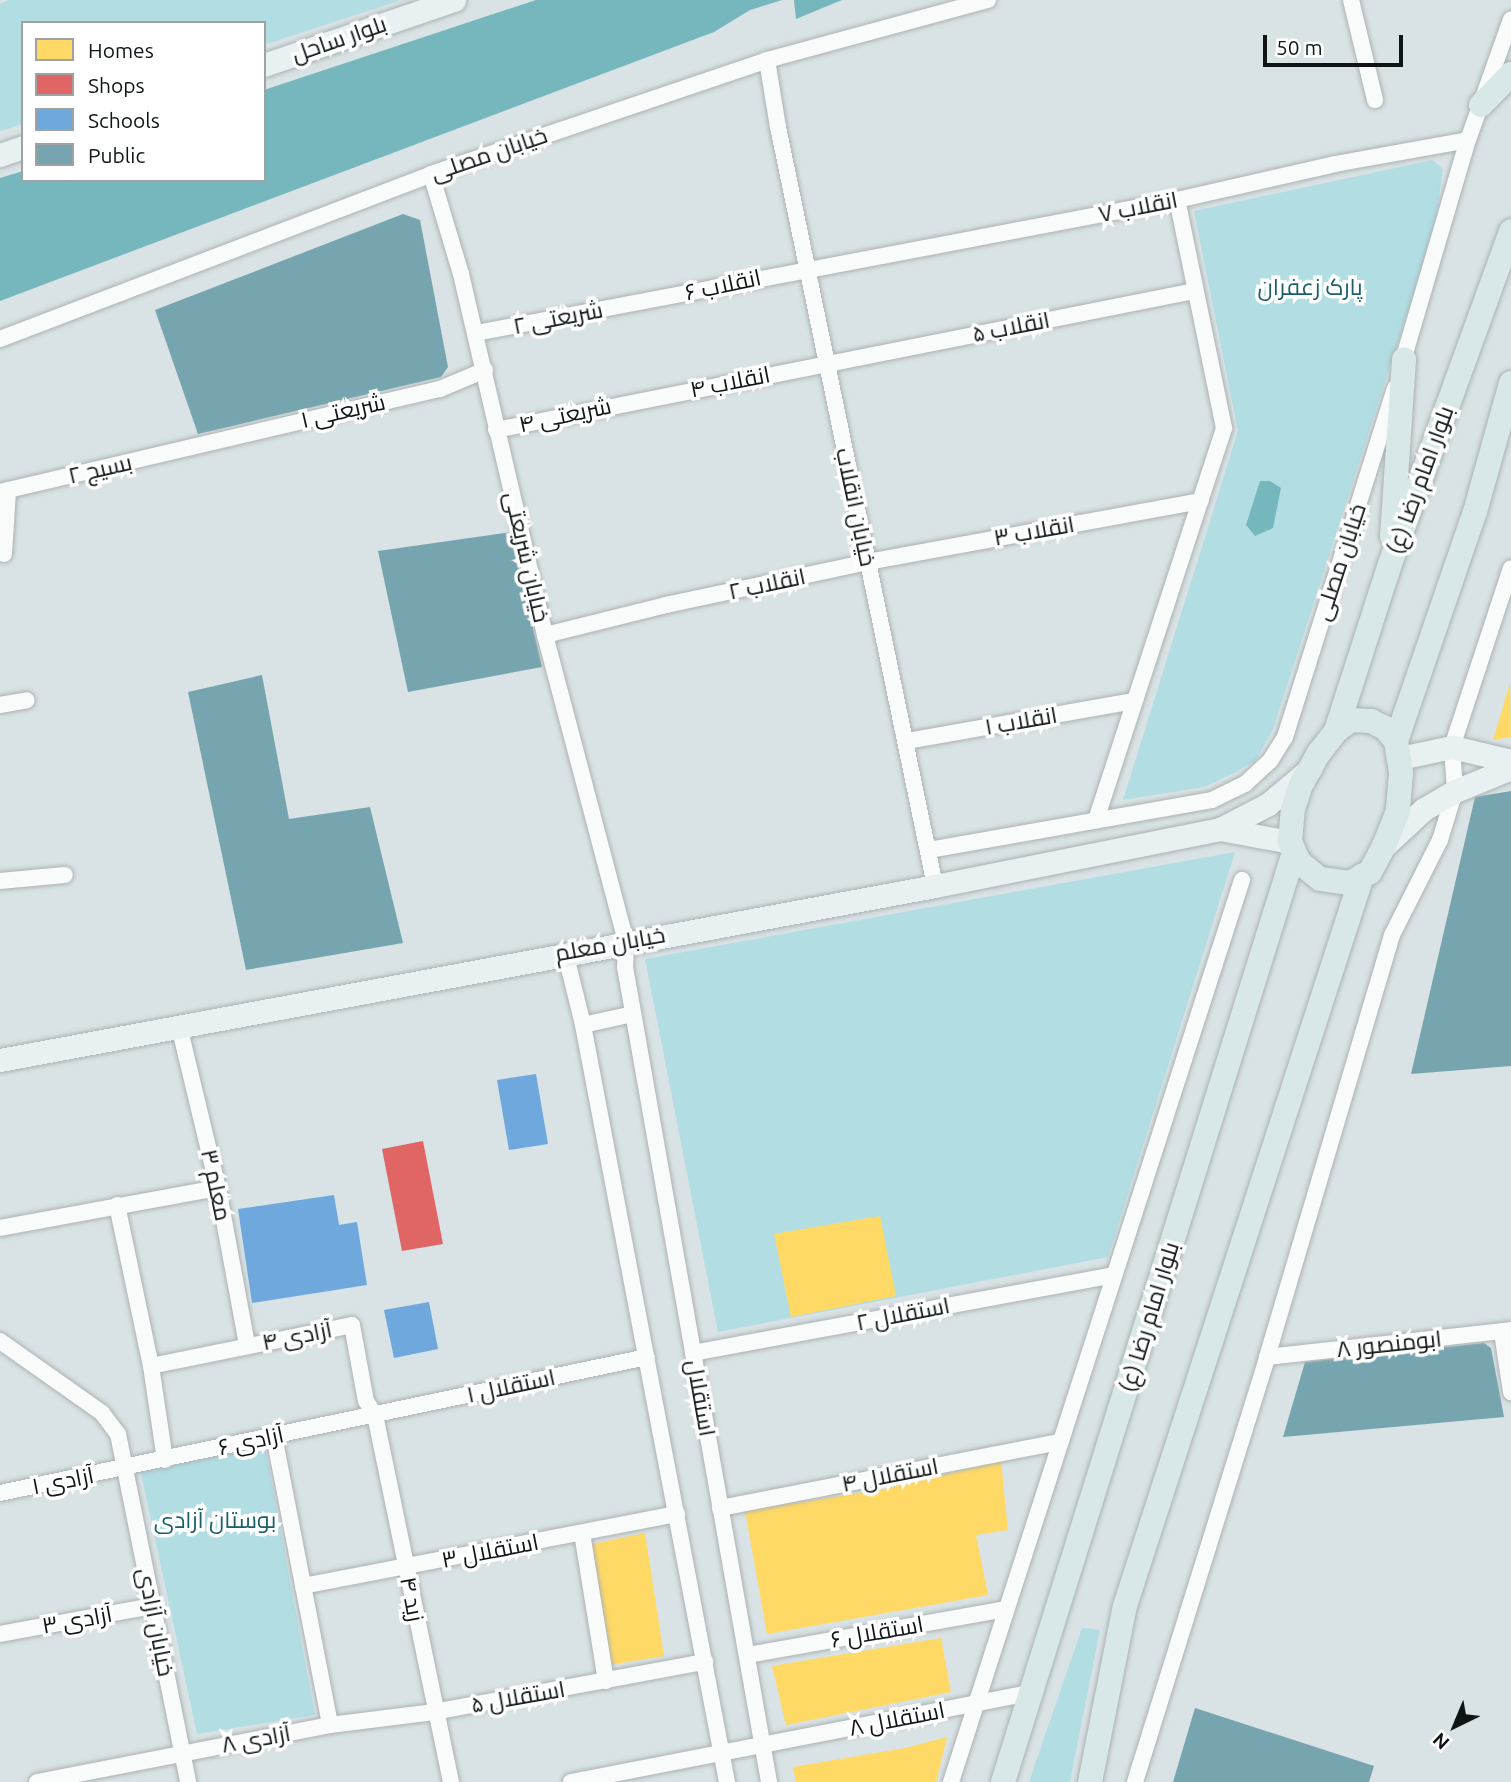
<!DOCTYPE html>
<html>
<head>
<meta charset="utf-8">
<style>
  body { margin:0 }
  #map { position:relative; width:1511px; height:1782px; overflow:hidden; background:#d9e2e4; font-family:Ubuntu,Cairo,sans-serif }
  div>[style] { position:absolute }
  .green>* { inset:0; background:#b2dee3 }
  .water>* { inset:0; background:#76b7be }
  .homes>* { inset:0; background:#ffd966 }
  .shops>* { inset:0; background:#e06666 }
  .schools>* { inset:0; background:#6fa8dc }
  .public>* { inset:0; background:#76a5af }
  .roads { filter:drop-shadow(0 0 2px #abb2b4) drop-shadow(0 0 2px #abb2b4) }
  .street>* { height:16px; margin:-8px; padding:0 8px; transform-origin:8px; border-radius:8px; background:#f9fbfb }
  .secondary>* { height:23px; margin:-11.5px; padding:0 11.5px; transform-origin:11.5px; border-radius:11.5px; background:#e8f0f2 }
  .primary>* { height:24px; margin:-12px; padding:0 12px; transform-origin:12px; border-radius:12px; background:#d8e7e8 }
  span { translate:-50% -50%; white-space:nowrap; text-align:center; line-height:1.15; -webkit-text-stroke:7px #fff; paint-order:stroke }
  .street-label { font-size:23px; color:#0f1516 }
  .park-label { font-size:23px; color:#186168 }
  .legend { position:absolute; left:21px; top:21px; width:245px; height:161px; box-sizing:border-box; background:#fff; border:2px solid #9fa1a2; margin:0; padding:9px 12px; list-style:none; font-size:21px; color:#0f1516 }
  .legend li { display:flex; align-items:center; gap:14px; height:35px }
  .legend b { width:35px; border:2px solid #9fa1a2 }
  .north { position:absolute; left:1420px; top:1691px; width:70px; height:70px; -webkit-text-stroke:5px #fff; paint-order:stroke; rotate:223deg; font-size:19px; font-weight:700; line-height:28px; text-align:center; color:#0f1516 }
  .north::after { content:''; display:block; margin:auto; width:24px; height:32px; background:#0f1516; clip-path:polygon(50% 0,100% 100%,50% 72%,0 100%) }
  .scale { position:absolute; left:1263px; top:35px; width:140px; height:32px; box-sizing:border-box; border:4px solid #0f1516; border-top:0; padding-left:9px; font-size:21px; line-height:24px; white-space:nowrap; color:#0f1516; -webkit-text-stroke:5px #fff; paint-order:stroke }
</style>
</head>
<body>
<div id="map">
  <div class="green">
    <div style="clip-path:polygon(8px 0,401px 0,264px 45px,264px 23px,23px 23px,23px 124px,0 131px,0 4px)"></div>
    <div style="clip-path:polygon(1433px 160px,1443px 169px,1435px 227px,1273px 729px,1256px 760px,1234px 773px,1204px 787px,1123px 800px,1238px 431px,1194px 211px)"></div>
    <div style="clip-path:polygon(1235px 852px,1108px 1257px,718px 1332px,645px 959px)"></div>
    <div style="clip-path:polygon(264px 1441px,315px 1715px,197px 1734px,140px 1469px)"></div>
    <div style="clip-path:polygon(1082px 1628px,1100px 1630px,1070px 1782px,1029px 1782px)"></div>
  </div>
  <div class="water">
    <div style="clip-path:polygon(536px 0,782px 0,750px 10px,714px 32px,0 301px,0 178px,23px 171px,23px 180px,264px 180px,264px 90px)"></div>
    <div style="clip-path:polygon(794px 0,842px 0,796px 19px)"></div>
    <div style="clip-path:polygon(1260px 481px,1270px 481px,1281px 488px,1273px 528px,1255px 536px,1246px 525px)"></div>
  </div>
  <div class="homes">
    <div style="clip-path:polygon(1510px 683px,1511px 737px,1493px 740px)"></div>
    <div style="clip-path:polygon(880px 1216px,896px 1296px,791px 1317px,774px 1234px)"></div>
    <div style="clip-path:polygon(1001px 1461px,1008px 1530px,976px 1535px,988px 1595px,767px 1634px,745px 1511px,884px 1489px)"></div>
    <div style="clip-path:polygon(645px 1533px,664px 1656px,609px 1665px,587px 1545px)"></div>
    <div style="clip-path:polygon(941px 1638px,951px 1692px,786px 1725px,772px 1666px)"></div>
    <div style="clip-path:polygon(947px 1737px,936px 1782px,796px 1782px,793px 1767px,905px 1748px)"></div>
  </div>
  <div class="shops">
    <div style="clip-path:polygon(423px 1141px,443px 1244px,402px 1251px,382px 1149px)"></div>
  </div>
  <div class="schools">
    <div style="clip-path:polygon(536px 1074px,548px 1144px,509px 1150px,497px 1080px)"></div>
    <div style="clip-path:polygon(334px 1195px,339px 1225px,357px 1222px,367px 1285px,252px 1303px,238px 1209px)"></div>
    <div style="clip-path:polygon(429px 1302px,438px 1349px,394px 1358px,384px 1310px)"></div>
  </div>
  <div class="public">
    <div style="clip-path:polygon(403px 214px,420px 220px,448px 367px,441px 377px,198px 434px,155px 310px)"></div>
    <div style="clip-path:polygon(511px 532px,542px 667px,408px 692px,378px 551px)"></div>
    <div style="clip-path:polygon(262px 675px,289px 819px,370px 807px,403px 943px,246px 970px,188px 692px)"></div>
    <div style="clip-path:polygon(1511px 791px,1511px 1066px,1411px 1074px,1475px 797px)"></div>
    <div style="clip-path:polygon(1484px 1343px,1491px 1348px,1504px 1417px,1283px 1437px,1305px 1362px)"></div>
    <div style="clip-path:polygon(1195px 1708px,1374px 1766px,1369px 1782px,1173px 1782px)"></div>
  </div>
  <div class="roads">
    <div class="street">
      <div style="left:1351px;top:0;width:103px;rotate:76.5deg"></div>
      <div style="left:767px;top:60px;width:68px;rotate:80.7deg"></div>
      <div style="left:778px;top:127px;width:775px;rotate:78.31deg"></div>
      <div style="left:431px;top:174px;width:104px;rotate:73.3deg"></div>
      <div style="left:461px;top:274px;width:371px;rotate:76.9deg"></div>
      <div style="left:545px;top:635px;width:317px;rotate:75.2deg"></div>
      <div style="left:626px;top:941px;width:26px;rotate:92deg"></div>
      <div style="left:625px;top:967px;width:828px;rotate:79.98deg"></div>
      <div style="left:476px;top:333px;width:714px;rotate:-10.74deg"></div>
      <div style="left:1177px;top:200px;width:162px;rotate:-12.8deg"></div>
      <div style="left:1335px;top:164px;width:135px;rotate:-10.2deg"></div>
      <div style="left:0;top:339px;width:462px;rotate:-20.9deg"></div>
      <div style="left:431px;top:174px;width:355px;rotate:-18.7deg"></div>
      <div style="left:767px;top:60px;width:229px;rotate:-15.2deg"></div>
      <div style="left:1401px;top:367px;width:237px;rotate:-73.6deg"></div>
      <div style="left:1468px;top:140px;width:128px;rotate:-70.4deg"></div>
      <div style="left:496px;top:430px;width:712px;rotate:-11.26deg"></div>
      <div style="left:0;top:492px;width:452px;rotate:-13.2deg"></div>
      <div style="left:440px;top:389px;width:49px;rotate:-22.9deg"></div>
      <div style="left:4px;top:554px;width:64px;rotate:-86.4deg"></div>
      <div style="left:545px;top:635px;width:125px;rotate:-13.9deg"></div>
      <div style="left:666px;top:605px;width:207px;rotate:-12deg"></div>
      <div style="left:868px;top:562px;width:338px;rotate:-10.4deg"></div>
      <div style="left:0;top:705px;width:27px;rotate:-10deg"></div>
      <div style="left:907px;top:741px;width:231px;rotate:-10deg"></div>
      <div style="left:1096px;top:820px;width:412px;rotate:-71.9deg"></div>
      <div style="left:1224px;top:428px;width:233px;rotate:-101.6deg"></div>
      <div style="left:929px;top:850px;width:287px;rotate:-10deg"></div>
      <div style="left:1212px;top:800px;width:37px;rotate:-26deg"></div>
      <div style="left:1245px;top:784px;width:34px;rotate:-43deg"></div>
      <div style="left:1270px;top:761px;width:28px;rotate:-58deg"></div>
      <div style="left:1285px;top:737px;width:366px;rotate:-72.5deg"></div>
      <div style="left:0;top:881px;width:65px;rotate:-5.3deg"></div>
      <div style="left:565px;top:952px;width:75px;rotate:76.1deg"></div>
      <div style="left:583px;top:1025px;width:771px;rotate:79.23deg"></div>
      <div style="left:583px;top:1025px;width:51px;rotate:-12.4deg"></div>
      <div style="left:179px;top:1026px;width:167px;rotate:76.5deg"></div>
      <div style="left:218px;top:1188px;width:160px;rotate:79.5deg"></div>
      <div style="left:117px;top:1205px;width:165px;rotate:78.1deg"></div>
      <div style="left:151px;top:1366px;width:95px;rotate:81.5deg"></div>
      <div style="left:0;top:1228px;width:222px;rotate:-10.4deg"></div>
      <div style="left:1502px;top:1332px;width:61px;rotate:81.5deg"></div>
      <div style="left:0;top:1341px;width:125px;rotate:35.2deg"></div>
      <div style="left:102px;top:1413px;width:26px;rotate:53deg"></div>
      <div style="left:118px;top:1434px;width:355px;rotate:78.6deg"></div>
      <div style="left:693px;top:1353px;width:428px;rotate:-10.5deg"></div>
      <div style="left:1267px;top:1357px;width:245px;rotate:-6.3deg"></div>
      <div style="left:151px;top:1366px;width:205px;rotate:-11.5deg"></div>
      <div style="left:352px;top:1325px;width:77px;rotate:79.6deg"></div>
      <div style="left:366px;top:1401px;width:17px;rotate:57deg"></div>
      <div style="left:375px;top:1415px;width:375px;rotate:78.3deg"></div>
      <div style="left:274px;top:1436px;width:294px;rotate:79deg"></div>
      <div style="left:0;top:1493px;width:661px;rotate:-11.87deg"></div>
      <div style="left:720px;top:1508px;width:346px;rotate:-11deg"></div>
      <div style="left:582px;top:1533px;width:150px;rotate:80.8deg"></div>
      <div style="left:303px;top:1586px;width:381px;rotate:-10.9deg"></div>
      <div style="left:0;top:1634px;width:156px;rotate:-10.4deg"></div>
      <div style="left:748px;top:1655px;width:262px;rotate:-10.1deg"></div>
      <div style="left:37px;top:1782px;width:298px;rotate:-11deg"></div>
      <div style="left:330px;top:1725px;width:105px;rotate:-7.1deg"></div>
      <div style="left:434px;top:1712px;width:276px;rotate:-10.5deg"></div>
      <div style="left:571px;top:1782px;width:470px;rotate:-11deg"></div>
      <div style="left:951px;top:1782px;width:948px;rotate:-72.12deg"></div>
      <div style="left:1135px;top:1782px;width:445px;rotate:-72.7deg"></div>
      <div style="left:1267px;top:1357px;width:440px;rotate:-73.5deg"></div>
      <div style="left:1392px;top:935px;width:106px;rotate:-63.2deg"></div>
      <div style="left:1440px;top:840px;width:51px;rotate:-73deg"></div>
      <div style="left:1455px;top:791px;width:44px;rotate:-93.9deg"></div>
      <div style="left:1452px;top:747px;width:188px;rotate:-71.8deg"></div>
    </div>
    <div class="secondary">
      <div style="left:264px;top:65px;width:201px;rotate:-18.9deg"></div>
      <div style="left:0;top:155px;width:24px;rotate:-19deg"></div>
      <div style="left:1400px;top:758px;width:53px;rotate:-11.9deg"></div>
      <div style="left:1452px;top:747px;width:61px;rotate:13.3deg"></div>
      <div style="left:1220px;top:829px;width:71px;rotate:10.5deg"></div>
      <div style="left:1384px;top:846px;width:54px;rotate:-42.8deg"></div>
      <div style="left:1424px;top:809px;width:36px;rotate:-30deg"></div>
      <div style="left:1455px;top:791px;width:61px;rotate:-22.3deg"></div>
      <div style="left:0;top:1060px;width:951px;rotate:-10.54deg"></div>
      <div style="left:935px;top:886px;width:291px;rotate:-11.3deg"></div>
      <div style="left:1220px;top:829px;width:53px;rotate:-27.1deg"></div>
      <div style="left:1267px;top:805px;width:56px;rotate:-39.9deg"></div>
    </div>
    <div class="primary">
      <div style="left:1481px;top:105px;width:43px;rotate:-45.9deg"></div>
      <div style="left:1392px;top:536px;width:177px;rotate:-86.1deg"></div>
      <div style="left:1351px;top:720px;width:20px;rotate:3deg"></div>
      <div style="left:1371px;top:721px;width:16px;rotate:27deg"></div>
      <div style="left:1385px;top:728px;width:17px;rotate:50deg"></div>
      <div style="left:1396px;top:741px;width:33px;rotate:81deg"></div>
      <div style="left:1401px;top:774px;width:37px;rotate:95deg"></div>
      <div style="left:1398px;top:811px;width:38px;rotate:112deg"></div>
      <div style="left:1384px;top:846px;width:30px;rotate:118deg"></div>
      <div style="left:1370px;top:872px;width:24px;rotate:152deg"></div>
      <div style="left:1349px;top:883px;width:29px;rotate:-172deg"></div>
      <div style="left:1320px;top:879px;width:27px;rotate:-141deg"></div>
      <div style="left:1299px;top:862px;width:22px;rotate:-114deg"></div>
      <div style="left:1290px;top:842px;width:33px;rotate:-85deg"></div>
      <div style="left:1293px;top:809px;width:25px;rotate:-72deg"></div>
      <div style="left:1301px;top:785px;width:37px;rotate:-61deg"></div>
      <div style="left:1319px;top:753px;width:28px;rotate:-52deg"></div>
      <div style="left:1336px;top:731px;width:19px;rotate:-36deg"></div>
      <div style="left:1336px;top:731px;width:176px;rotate:-72.1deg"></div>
      <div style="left:1390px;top:564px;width:354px;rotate:-70deg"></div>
      <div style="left:1396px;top:741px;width:242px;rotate:-71deg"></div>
      <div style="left:1475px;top:512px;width:134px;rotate:-74.4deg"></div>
      <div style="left:1003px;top:1782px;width:974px;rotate:-72.62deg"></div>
      <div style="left:1090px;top:1782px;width:179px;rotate:-78.8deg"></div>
      <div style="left:1125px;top:1606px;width:768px;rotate:-72.01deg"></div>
    </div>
  </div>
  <div class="street-label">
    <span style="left:339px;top:39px;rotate:-19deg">بلوار ساحل</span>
    <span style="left:489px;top:154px;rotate:-19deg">خیابان مصلی</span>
    <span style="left:1138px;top:207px;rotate:-11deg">انقلاب ۷</span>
    <span style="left:723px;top:285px;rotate:-12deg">انقلاب ۶</span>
    <span style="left:558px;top:318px;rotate:-11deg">شریعتی ۲</span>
    <span style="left:1011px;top:327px;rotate:-11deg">انقلاب ۵</span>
    <span style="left:730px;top:382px;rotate:-11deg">انقلاب ۴</span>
    <span style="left:343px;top:411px;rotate:-13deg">شریعتی ۱</span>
    <span style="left:565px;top:415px;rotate:-12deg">شریعتی ۴</span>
    <span style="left:100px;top:469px;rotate:-13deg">بسیج ۲</span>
    <span style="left:1420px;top:480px;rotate:-70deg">بلوار امام رضا (ع)</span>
    <span style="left:856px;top:507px;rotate:78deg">خیابان انقلاب</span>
    <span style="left:1034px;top:531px;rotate:-10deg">انقلاب ۳</span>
    <span style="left:527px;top:557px;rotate:77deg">خیابان شریعتی</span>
    <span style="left:1340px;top:562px;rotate:-72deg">خیابان مصلی</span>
    <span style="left:767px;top:584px;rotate:-12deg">انقلاب ۲</span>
    <span style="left:1021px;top:721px;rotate:-10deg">انقلاب ۱</span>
    <span style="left:610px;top:944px;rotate:-10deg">خیابان معلم</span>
    <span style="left:216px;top:1185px;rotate:78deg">معلم ۳</span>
    <span style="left:903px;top:1314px;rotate:-11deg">استقلال ۲</span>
    <span style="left:1149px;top:1317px;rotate:-73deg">بلوار امام رضا (ع)</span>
    <span style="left:297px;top:1336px;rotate:-11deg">آزادی ۴</span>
    <span style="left:1389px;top:1344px;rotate:-6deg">ابومنصور ۸</span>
    <span style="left:511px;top:1386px;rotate:-12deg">استقلال ۱</span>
    <span style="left:701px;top:1398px;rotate:80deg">استقلال</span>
    <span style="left:251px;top:1441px;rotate:-12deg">آزادی ۶</span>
    <span style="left:890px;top:1475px;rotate:-11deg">استقلال ۴</span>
    <span style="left:63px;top:1481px;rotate:-11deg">آزادی ۱</span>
    <span style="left:490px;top:1551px;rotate:-11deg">استقلال ۳</span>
    <span style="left:412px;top:1599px;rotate:79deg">زید ۴</span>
    <span style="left:77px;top:1620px;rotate:-10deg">آزادی ۳</span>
    <span style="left:156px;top:1622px;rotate:79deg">خیابان آزادی</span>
    <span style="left:877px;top:1632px;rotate:-10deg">استقلال ۶</span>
    <span style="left:518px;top:1697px;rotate:-10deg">استقلال ۵</span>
    <span style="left:897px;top:1719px;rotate:-11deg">استقلال ۸</span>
    <span style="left:256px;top:1739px;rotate:-10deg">آزادی ۸</span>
  </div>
  <div class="park-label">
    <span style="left:1310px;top:287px">پارک زعفران</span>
    <span style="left:215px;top:1520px">بوستان آزادی</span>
  </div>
  <ul class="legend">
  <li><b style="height:19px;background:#ffd966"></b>Homes</li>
  <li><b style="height:19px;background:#e06666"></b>Shops</li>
  <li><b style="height:19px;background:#6fa8dc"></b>Schools</li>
  <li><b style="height:19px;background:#76a5af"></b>Public</li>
  </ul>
  <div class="north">N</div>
  <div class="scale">50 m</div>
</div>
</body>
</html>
